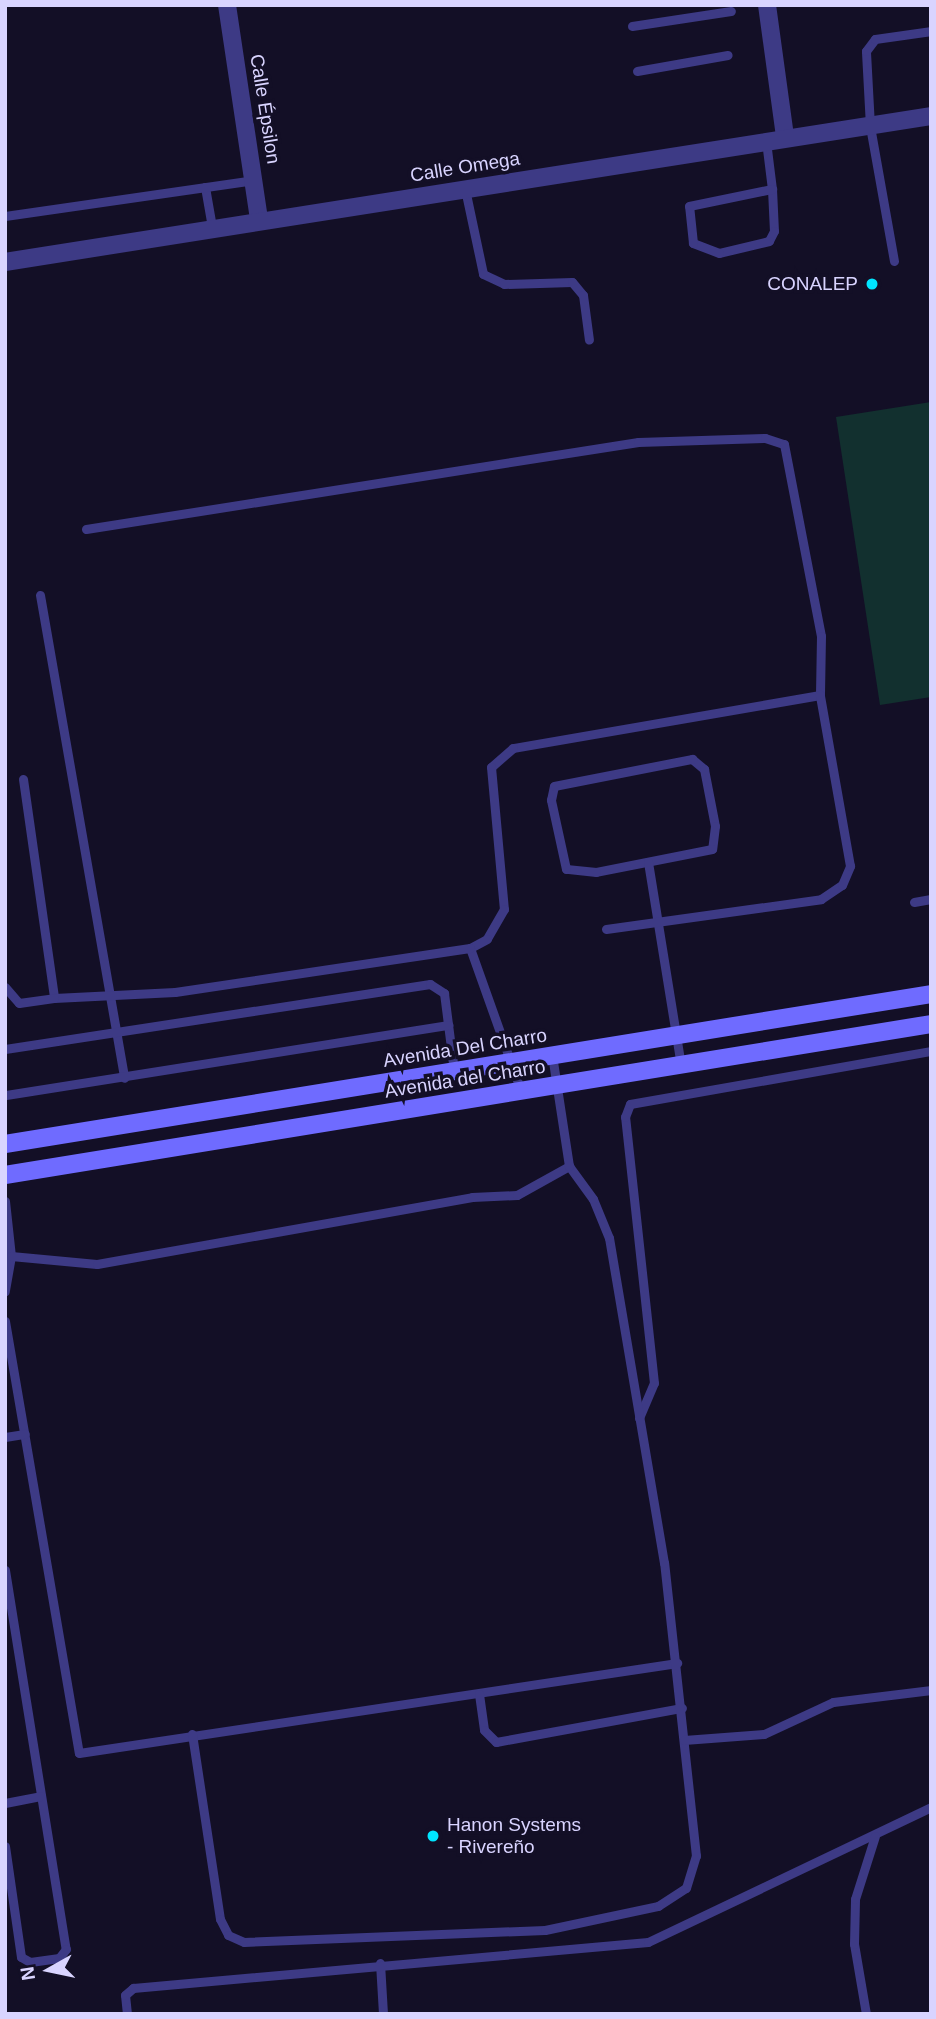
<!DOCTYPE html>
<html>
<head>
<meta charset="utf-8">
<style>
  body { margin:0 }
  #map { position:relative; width:936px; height:2019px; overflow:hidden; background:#130f26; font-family:Arial,sans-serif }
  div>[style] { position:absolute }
  .green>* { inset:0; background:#12302f }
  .lane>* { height:9px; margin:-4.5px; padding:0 4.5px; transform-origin:4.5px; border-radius:4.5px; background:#3d3a85 }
  .street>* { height:18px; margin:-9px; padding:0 9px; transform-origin:9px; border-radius:9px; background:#3d3a85 }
  .secondary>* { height:18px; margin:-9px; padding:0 9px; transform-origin:9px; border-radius:9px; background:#6f6bff }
  .dots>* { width:19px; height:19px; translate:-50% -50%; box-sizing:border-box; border:4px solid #130f26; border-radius:50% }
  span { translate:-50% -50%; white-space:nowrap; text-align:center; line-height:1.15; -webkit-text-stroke:7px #130f26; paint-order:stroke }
  .street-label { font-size:19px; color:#d9d4ff }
  .poi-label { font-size:19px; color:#d9d4ff }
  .right { translate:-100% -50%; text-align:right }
  .left { translate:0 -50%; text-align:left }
  .frame { position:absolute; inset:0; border:7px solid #d9d4ff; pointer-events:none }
  .north { position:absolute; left:14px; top:1935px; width:70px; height:70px; -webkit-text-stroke:5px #130f26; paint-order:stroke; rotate:261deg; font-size:19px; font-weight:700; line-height:28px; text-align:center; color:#d9d4ff }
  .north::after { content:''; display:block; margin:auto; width:24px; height:32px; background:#d9d4ff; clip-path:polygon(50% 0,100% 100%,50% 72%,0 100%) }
</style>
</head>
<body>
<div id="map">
  <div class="green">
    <div style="clip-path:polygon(931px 402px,931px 697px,880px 705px,836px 417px)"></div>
  </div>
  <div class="lane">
    <div style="left:632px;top:26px;width:100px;rotate:-8.6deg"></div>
    <div style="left:637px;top:71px;width:92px;rotate:-10deg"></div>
    <div style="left:766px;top:141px;width:48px;rotate:82.9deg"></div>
    <div style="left:772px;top:189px;width:42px;rotate:87.3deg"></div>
    <div style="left:774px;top:231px;width:11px;rotate:117deg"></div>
    <div style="left:769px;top:241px;width:51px;rotate:166.5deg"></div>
    <div style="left:719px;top:253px;width:28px;rotate:-159deg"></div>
    <div style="left:693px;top:243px;width:37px;rotate:-96deg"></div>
    <div style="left:689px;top:206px;width:85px;rotate:-11.6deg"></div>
    <div style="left:205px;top:187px;width:41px;rotate:80.1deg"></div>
    <div style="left:465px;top:189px;width:87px;rotate:78deg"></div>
    <div style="left:483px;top:274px;width:23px;rotate:25deg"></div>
    <div style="left:504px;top:284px;width:68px;rotate:-1.7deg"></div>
    <div style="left:572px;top:282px;width:17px;rotate:50deg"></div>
    <div style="left:583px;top:295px;width:45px;rotate:82.4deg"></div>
    <div style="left:5px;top:216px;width:252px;rotate:-8.2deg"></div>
    <div style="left:894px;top:261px;width:137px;rotate:-100.1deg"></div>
    <div style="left:870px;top:126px;width:75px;rotate:-93.1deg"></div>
    <div style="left:866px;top:51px;width:15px;rotate:-53deg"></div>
    <div style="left:875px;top:39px;width:57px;rotate:-8.1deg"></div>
    <div style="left:86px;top:529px;width:559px;rotate:-8.96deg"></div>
    <div style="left:638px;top:442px;width:127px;rotate:-1.8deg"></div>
    <div style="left:765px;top:438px;width:20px;rotate:18deg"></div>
    <div style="left:784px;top:444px;width:196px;rotate:79.1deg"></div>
    <div style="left:821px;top:636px;width:59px;rotate:91deg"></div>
    <div style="left:820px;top:695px;width:312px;rotate:170.2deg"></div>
    <div style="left:513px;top:748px;width:29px;rotate:139deg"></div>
    <div style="left:491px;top:767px;width:143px;rotate:84.8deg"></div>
    <div style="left:504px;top:909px;width:34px;rotate:120deg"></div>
    <div style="left:487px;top:939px;width:19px;rotate:152deg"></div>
    <div style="left:470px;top:948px;width:152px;rotate:70.4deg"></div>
    <div style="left:40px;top:595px;width:490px;rotate:80.1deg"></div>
    <div style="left:692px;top:759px;width:16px;rotate:40deg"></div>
    <div style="left:704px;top:769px;width:58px;rotate:79.1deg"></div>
    <div style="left:715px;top:826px;width:23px;rotate:97deg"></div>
    <div style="left:712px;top:849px;width:118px;rotate:168.8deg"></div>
    <div style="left:596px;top:872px;width:30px;rotate:-174deg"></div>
    <div style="left:566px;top:869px;width:71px;rotate:-102.3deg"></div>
    <div style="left:551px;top:800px;width:14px;rotate:-78deg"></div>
    <div style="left:554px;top:786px;width:141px;rotate:-11.1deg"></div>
    <div style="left:23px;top:779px;width:221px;rotate:81.9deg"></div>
    <div style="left:54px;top:998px;width:121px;rotate:-2.8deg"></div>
    <div style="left:175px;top:992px;width:298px;rotate:-8.5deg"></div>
    <div style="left:648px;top:862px;width:206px;rotate:80.8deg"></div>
    <div style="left:914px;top:902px;width:17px;rotate:-10deg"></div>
    <div style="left:606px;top:929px;width:217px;rotate:-7.9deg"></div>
    <div style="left:821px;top:899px;width:25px;rotate:-34deg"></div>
    <div style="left:842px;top:885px;width:21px;rotate:-67deg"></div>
    <div style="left:850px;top:866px;width:174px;rotate:-100deg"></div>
    <div style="left:5px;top:987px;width:21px;rotate:49deg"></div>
    <div style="left:19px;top:1003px;width:35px;rotate:-8deg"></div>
    <div style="left:5px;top:1049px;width:430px;rotate:-8.7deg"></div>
    <div style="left:430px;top:984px;width:17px;rotate:33deg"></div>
    <div style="left:444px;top:993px;width:79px;rotate:82.7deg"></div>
    <div style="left:6px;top:1095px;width:448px;rotate:-9deg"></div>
    <div style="left:5px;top:1201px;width:55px;rotate:83.8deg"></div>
    <div style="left:11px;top:1256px;width:36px;rotate:100deg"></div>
    <div style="left:11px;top:1256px;width:86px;rotate:5.3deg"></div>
    <div style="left:97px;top:1264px;width:381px;rotate:-10.1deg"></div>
    <div style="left:472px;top:1197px;width:45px;rotate:-2.5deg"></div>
    <div style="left:517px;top:1195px;width:60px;rotate:-29.1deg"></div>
    <div style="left:5px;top:1321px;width:438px;rotate:80.3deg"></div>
    <div style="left:79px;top:1753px;width:605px;rotate:-8.56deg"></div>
    <div style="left:639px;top:1418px;width:38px;rotate:-67deg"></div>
    <div style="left:654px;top:1383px;width:268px;rotate:-96.2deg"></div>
    <div style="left:625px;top:1117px;width:14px;rotate:-69deg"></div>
    <div style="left:630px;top:1104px;width:306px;rotate:-10deg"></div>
    <div style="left:5px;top:1437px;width:20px;rotate:-9deg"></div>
    <div style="left:5px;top:1570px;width:384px;rotate:80.9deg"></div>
    <div style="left:66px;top:1949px;width:11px;rotate:128deg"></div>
    <div style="left:59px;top:1958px;width:29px;rotate:172deg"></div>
    <div style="left:30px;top:1962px;width:10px;rotate:-151deg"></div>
    <div style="left:21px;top:1957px;width:112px;rotate:-98.2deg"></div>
    <div style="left:479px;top:1694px;width:36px;rotate:82deg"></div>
    <div style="left:484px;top:1730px;width:17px;rotate:45deg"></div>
    <div style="left:496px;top:1742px;width:189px;rotate:-10.4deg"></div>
    <div style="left:192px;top:1734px;width:187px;rotate:81.4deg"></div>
    <div style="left:220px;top:1919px;width:18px;rotate:63deg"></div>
    <div style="left:228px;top:1935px;width:17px;rotate:24deg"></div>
    <div style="left:244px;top:1942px;width:301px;rotate:-2.3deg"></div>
    <div style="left:545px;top:1930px;width:116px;rotate:-12deg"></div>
    <div style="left:658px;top:1906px;width:33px;rotate:-33deg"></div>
    <div style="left:686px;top:1888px;width:34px;rotate:-73deg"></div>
    <div style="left:696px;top:1856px;width:295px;rotate:-96.2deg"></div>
    <div style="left:664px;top:1563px;width:330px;rotate:-99.6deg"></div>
    <div style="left:609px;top:1238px;width:42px;rotate:-112.3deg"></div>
    <div style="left:593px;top:1199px;width:41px;rotate:-126deg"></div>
    <div style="left:569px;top:1166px;width:112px;rotate:-98.7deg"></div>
    <div style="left:684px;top:1740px;width:80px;rotate:-4.3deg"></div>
    <div style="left:764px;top:1734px;width:76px;rotate:-24.9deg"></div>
    <div style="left:833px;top:1702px;width:99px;rotate:-7deg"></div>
    <div style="left:5px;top:1803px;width:36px;rotate:-11deg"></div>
    <div style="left:380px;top:1963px;width:51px;rotate:86.6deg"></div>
    <div style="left:127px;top:2014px;width:19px;rotate:-96deg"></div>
    <div style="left:125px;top:1995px;width:11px;rotate:-41deg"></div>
    <div style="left:133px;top:1988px;width:517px;rotate:-5.1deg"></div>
    <div style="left:648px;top:1942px;width:314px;rotate:-25.5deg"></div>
    <div style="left:866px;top:2014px;width:71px;rotate:-99.7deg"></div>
    <div style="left:854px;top:1944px;width:45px;rotate:-88.7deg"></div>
    <div style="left:855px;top:1899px;width:66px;rotate:-72.4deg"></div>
  </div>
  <div class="street">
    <div style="left:227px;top:5px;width:216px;rotate:81.5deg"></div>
    <div style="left:767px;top:5px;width:132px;rotate:82.2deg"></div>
    <div style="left:5px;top:262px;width:937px;rotate:-8.96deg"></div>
  </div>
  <div class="secondary">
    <div style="left:5px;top:1144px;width:938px;rotate:-9.2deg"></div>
    <div style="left:5px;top:1175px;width:938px;rotate:-9.26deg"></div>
  </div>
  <div class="dots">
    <div style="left:872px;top:284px;background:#00e5ff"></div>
    <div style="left:433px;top:1836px;background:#00e5ff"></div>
  </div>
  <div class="street-label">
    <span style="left:265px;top:109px;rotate:81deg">Calle Épsilon</span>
    <span style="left:465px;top:167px;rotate:-9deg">Calle Omega</span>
    <span style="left:465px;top:1048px;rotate:-9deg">Avenida Del Charro</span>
    <span style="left:465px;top:1079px;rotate:-9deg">Avenida del Charro</span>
  </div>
  <div class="poi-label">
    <span class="right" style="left:858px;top:284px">CONALEP</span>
    <span class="left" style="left:447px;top:1836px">Hanon Systems<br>- Rivereño</span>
  </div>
  <div class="frame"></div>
  <div class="north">N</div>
</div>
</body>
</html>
